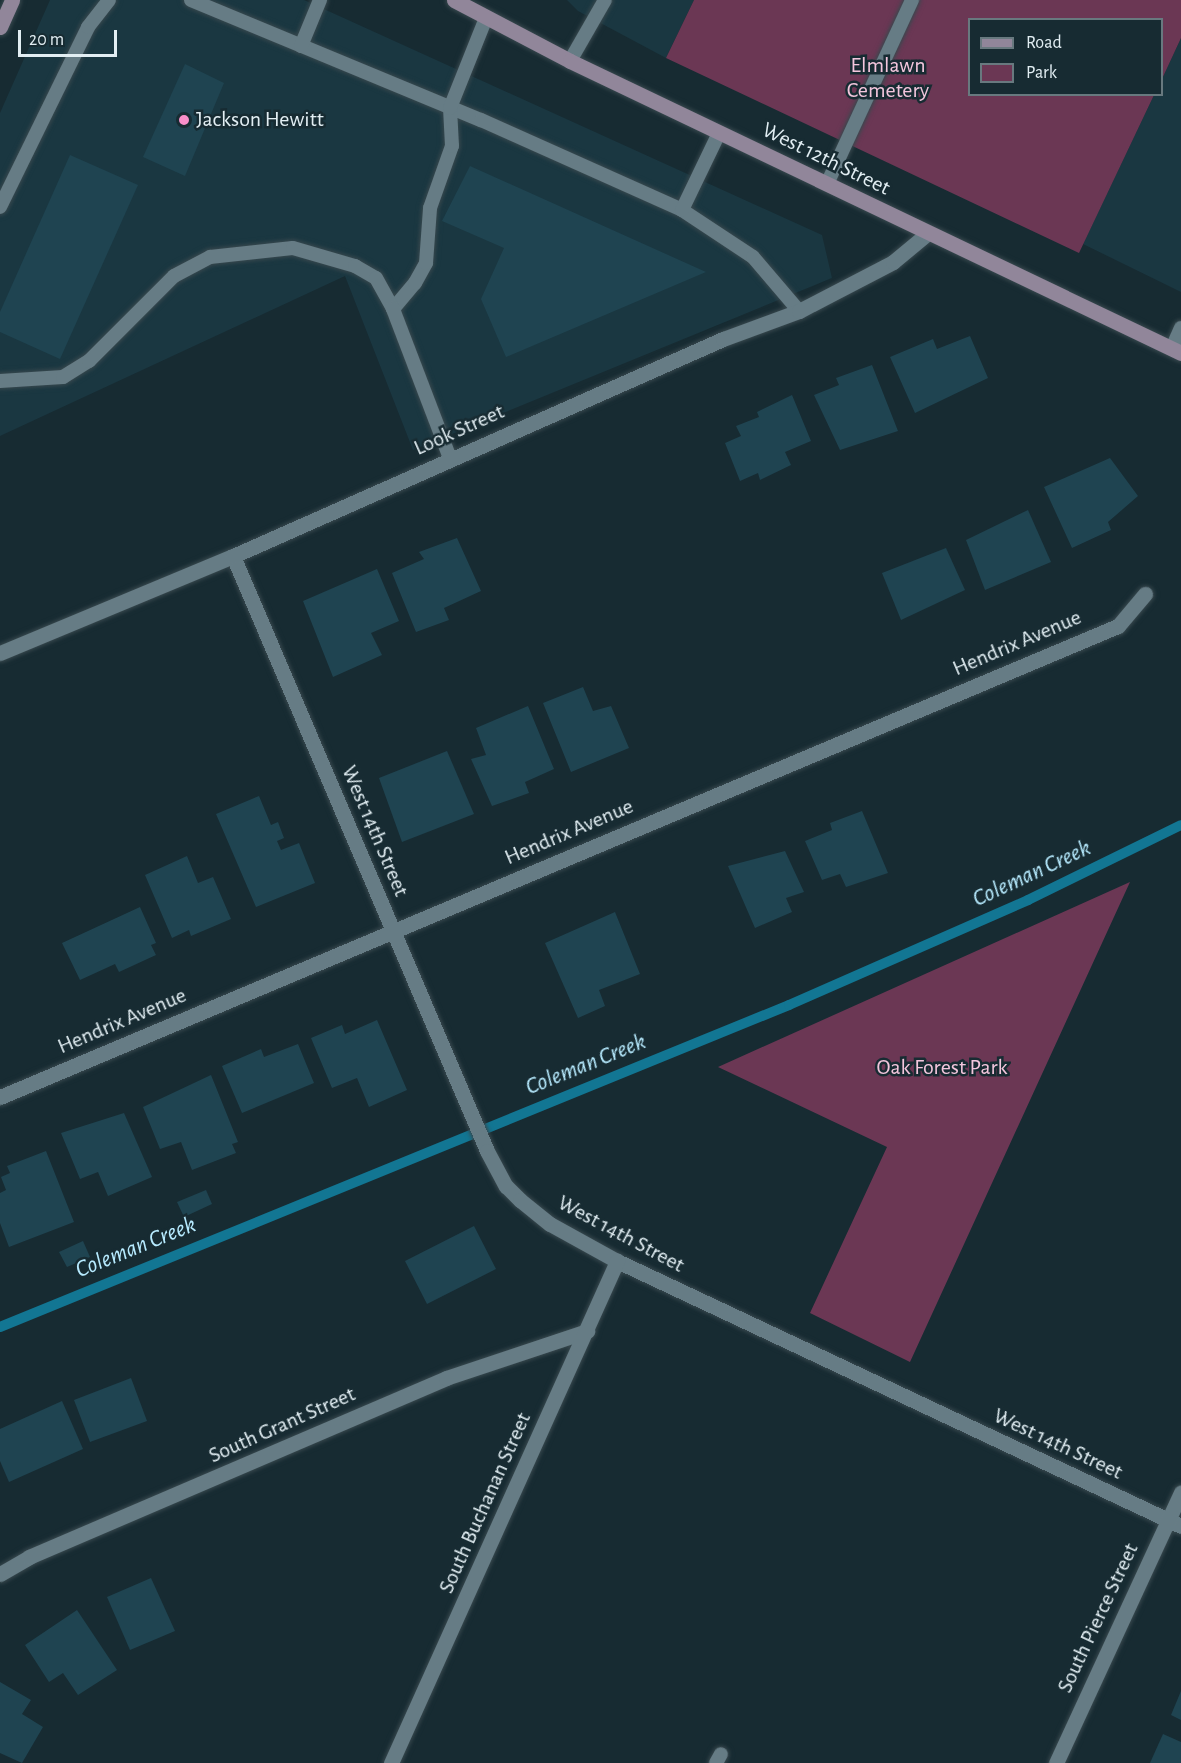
<!DOCTYPE html>
<html>
<head>
<meta charset="utf-8">
<style>
  body { margin:0 }
  #map { position:relative; width:1181px; height:1763px; overflow:hidden; background:#172b32; font-family:"Alegreya Sans",sans-serif }
  div>[style] { position:absolute }
  .built>* { inset:0; background:#1a3741 }
  .green>* { inset:0; background:#6b3754 }
  .stream>* { height:10px; margin:-5px; padding:0 5px; transform-origin:5px; border-radius:5px; background:#127693 }
  .building>* { inset:0; background:#1f4451 }
  .roads { filter:drop-shadow(0 0 2px #38484e) drop-shadow(0 0 2px #38484e) }
  .service>* { height:14px; margin:-7px; padding:0 7px; transform-origin:7px; border-radius:7px; background:#667c85 }
  .minor>* { height:15px; margin:-7.5px; padding:0 7.5px; transform-origin:7.5px; border-radius:7.5px; background:#667c85 }
  .secondary>* { height:15px; margin:-7.5px; padding:0 7.5px; transform-origin:7.5px; border-radius:7.5px; background:#91869a }
  .dots>* { width:16px; height:16px; translate:-50% -50%; box-sizing:border-box; border:3px solid #172b32; border-radius:50% }
  span { translate:-50% -50%; white-space:nowrap; text-align:center; line-height:1.15; -webkit-text-stroke:5px #172b32; paint-order:stroke }
  .park-label { font-size:22px; color:#f3c6dd }
  .poi-label { font-size:22px; color:#e2eef3 }
  .left { translate:0 -50%; text-align:left }
  .street-label { font-size:22px; color:#e2eef3 }
  .water-label { font-size:24px; color:#b7ebff; font-style:italic }
  .legend { position:absolute; left:968px; top:18px; width:195px; height:78px; box-sizing:border-box; background:#172b32; border:2px solid #68797f; margin:0; padding:8px 10px; list-style:none; font-size:18px; color:#e2eef3 }
  .legend li { display:flex; align-items:center; gap:12px; height:30px }
  .legend b { width:30px; border:2px solid #68797f }
  .scale { position:absolute; left:18px; top:30px; width:99px; height:27px; box-sizing:border-box; border:3px solid #e2eef3; border-top:0; padding-left:8px; font-size:18px; line-height:21px; white-space:nowrap; color:#e2eef3; -webkit-text-stroke:4px #172b32; paint-order:stroke }
</style>
</head>
<body>
<div id="map">
  <div class="built">
    <div style="clip-path:polygon(50px 0,304px 0,822px 235px,832px 278px,413px 450px,345px 276px,0 436px,0 113px)"></div>
    <div style="clip-path:polygon(567px 0,694px 0,666px 58px,578px 11px)"></div>
    <div style="clip-path:polygon(1181px 38px,1181px 292px,1083px 244px,1154px 95px,1162px 94px,1162px 79px)"></div>
  </div>
  <div class="green">
    <div style="clip-path:polygon(694px 0,1181px 0,1181px 38px,1162px 79px,1162px 20px,970px 20px,970px 94px,1154px 95px,1079px 253px,666px 58px)"></div>
    <div style="clip-path:polygon(1130px 882px,910px 1362px,810px 1313px,887px 1147px,718px 1067px)"></div>
  </div>
  <div class="stream">
    <div style="left:0;top:1327px;width:852px;rotate:-22.2deg"></div>
    <div style="left:789px;top:1005px;width:261px;rotate:-23.7deg"></div>
    <div style="left:1028px;top:900px;width:170px;rotate:-26.1deg"></div>
  </div>
  <div class="building">
    <div style="clip-path:polygon(185px 64px,224px 83px,185px 176px,143px 157px)"></div>
    <div style="clip-path:polygon(70px 155px,138px 185px,60px 359px,0 332px,0 312px)"></div>
    <div style="clip-path:polygon(470px 166px,706px 272px,506px 357px,481px 299px,504px 248px,442px 221px)"></div>
    <div style="clip-path:polygon(970px 336px,988px 378px,915px 413px,890px 357px,933px 339px,937px 349px)"></div>
    <div style="clip-path:polygon(872px 365px,898px 431px,840px 450px,814px 395px,839px 385px,836px 378px)"></div>
    <div style="clip-path:polygon(792px 395px,811px 441px,785px 452px,791px 465px,760px 480px,758px 473px,740px 481px,725px 443px,741px 436px,736px 426px,759px 417px,757px 412px)"></div>
    <div style="clip-path:polygon(1110px 458px,1138px 496px,1108px 522px,1111px 530px,1072px 548px,1044px 487px)"></div>
    <div style="clip-path:polygon(1028px 510px,1051px 562px,985px 590px,966px 540px)"></div>
    <div style="clip-path:polygon(457px 538px,481px 591px,444px 608px,449px 620px,416px 632px,392px 573px,424px 559px,419px 552px)"></div>
    <div style="clip-path:polygon(946px 548px,965px 590px,901px 620px,882px 573px)"></div>
    <div style="clip-path:polygon(377px 569px,399px 621px,371px 633px,382px 655px,333px 677px,303px 601px)"></div>
    <div style="clip-path:polygon(583px 687px,593px 711px,611px 706px,629px 748px,571px 772px,543px 703px)"></div>
    <div style="clip-path:polygon(528px 706px,554px 769px,525px 782px,529px 793px,492px 806px,471px 759px,486px 755px,476px 728px)"></div>
    <div style="clip-path:polygon(447px 751px,474px 814px,402px 842px,379px 778px)"></div>
    <div style="clip-path:polygon(259px 796px,271px 825px,278px 822px,284px 838px,277px 841px,281px 850px,299px 843px,315px 883px,256px 907px,216px 814px)"></div>
    <div style="clip-path:polygon(862px 811px,888px 873px,846px 887px,840px 874px,822px 880px,805px 841px,832px 830px,830px 823px)"></div>
    <div style="clip-path:polygon(785px 851px,804px 892px,786px 898px,792px 912px,755px 928px,728px 866px)"></div>
    <div style="clip-path:polygon(187px 856px,198px 883px,213px 877px,231px 919px,191px 936px,189px 930px,172px 938px,145px 875px)"></div>
    <div style="clip-path:polygon(140px 907px,156px 943px,151px 945px,156px 955px,119px 972px,115px 964px,80px 980px,62px 943px)"></div>
    <div style="clip-path:polygon(615px 912px,640px 974px,599px 990px,605px 1006px,578px 1018px,545px 943px)"></div>
    <div style="clip-path:polygon(377px 1020px,407px 1090px,369px 1107px,357px 1078px,332px 1088px,311px 1038px,342px 1025px,345px 1034px)"></div>
    <div style="clip-path:polygon(298px 1044px,314px 1083px,242px 1113px,222px 1066px,261px 1049px,264px 1057px)"></div>
    <div style="clip-path:polygon(211px 1075px,238px 1142px,232px 1144px,236px 1153px,192px 1170px,181px 1142px,160px 1149px,143px 1107px)"></div>
    <div style="clip-path:polygon(124px 1113px,152px 1177px,108px 1196px,98px 1172px,80px 1179px,61px 1133px)"></div>
    <div style="clip-path:polygon(46px 1151px,74px 1222px,9px 1247px,0 1223px,0 1193px,6px 1190px,1px 1177px,10px 1173px,7px 1166px)"></div>
    <div style="clip-path:polygon(206px 1190px,212px 1204px,184px 1217px,177px 1202px)"></div>
    <div style="clip-path:polygon(474px 1226px,496px 1269px,427px 1304px,405px 1261px)"></div>
    <div style="clip-path:polygon(83px 1241px,90px 1257px,67px 1267px,59px 1252px)"></div>
    <div style="clip-path:polygon(131px 1378px,147px 1421px,90px 1442px,74px 1400px)"></div>
    <div style="clip-path:polygon(62px 1401px,83px 1449px,9px 1482px,0 1461px,0 1429px)"></div>
    <div style="clip-path:polygon(151px 1578px,175px 1631px,130px 1650px,107px 1597px)"></div>
    <div style="clip-path:polygon(77px 1610px,117px 1670px,78px 1695px,63px 1673px,49px 1682px,25px 1645px)"></div>
    <div style="clip-path:polygon(0 1682px,31px 1700px,22px 1714px,43px 1727px,22px 1763px,0 1753px)"></div>
    <div style="clip-path:polygon(1181px 1691px,1181px 1720px,1171px 1715px)"></div>
    <div style="clip-path:polygon(1163px 1734px,1181px 1742px,1181px 1763px,1150px 1763px)"></div>
  </div>
  <div class="roads">
    <div class="service">
      <div style="left:191px;top:0;width:314px;rotate:22.5deg"></div>
      <div style="left:481px;top:120px;width:220px;rotate:24.1deg"></div>
      <div style="left:682px;top:210px;width:85px;rotate:33.5deg"></div>
      <div style="left:753px;top:257px;width:71px;rotate:49.6deg"></div>
      <div style="left:301px;top:46px;width:50px;rotate:-67.6deg"></div>
      <div style="left:570px;top:61px;width:70px;rotate:-60.2deg"></div>
      <div style="left:827px;top:184px;width:203px;rotate:-65.2deg"></div>
      <div style="left:0;top:207px;width:200px;rotate:-63.9deg"></div>
      <div style="left:88px;top:27px;width:34px;rotate:-52deg"></div>
      <div style="left:682px;top:210px;width:85px;rotate:-64.3deg"></div>
      <div style="left:393px;top:309px;width:34px;rotate:-50deg"></div>
      <div style="left:415px;top:283px;width:23px;rotate:-61deg"></div>
      <div style="left:426px;top:263px;width:55px;rotate:-85.8deg"></div>
      <div style="left:430px;top:208px;width:66px;rotate:-70.5deg"></div>
      <div style="left:452px;top:146px;width:38px;rotate:-93deg"></div>
      <div style="left:450px;top:108px;width:97px;rotate:-68.2deg"></div>
      <div style="left:1172px;top:348px;width:22px;rotate:-66deg"></div>
      <div style="left:0;top:381px;width:63px;rotate:-3.6deg"></div>
      <div style="left:63px;top:377px;width:31px;rotate:-32deg"></div>
      <div style="left:89px;top:361px;width:120px;rotate:-45deg"></div>
      <div style="left:174px;top:276px;width:41px;rotate:-27.8deg"></div>
      <div style="left:210px;top:257px;width:83px;rotate:-6.2deg"></div>
      <div style="left:293px;top:248px;width:65px;rotate:16.2deg"></div>
      <div style="left:355px;top:266px;width:24px;rotate:30deg"></div>
      <div style="left:376px;top:278px;width:35px;rotate:61deg"></div>
      <div style="left:393px;top:309px;width:160px;rotate:69.1deg"></div>
      <div style="left:716px;top:1763px;width:10px;rotate:-61deg"></div>
    </div>
    <div class="minor">
      <div style="left:233px;top:556px;width:647px;rotate:66.88deg"></div>
      <div style="left:487px;top:1151px;width:40px;rotate:62deg"></div>
      <div style="left:506px;top:1186px;width:20px;rotate:45deg"></div>
      <div style="left:520px;top:1200px;width:38px;rotate:39deg"></div>
      <div style="left:550px;top:1224px;width:77px;rotate:28.9deg"></div>
      <div style="left:617px;top:1261px;width:623px;rotate:25.17deg"></div>
      <div style="left:0;top:653px;width:252px;rotate:-22.6deg"></div>
      <div style="left:233px;top:556px;width:536px;rotate:-23.89deg"></div>
      <div style="left:723px;top:339px;width:81px;rotate:-20.2deg"></div>
      <div style="left:799px;top:311px;width:106px;rotate:-27.5deg"></div>
      <div style="left:893px;top:262px;width:45px;rotate:-39.6deg"></div>
      <div style="left:0;top:1097px;width:1213px;rotate:-22.85deg"></div>
      <div style="left:1118px;top:626px;width:42px;rotate:-49.8deg"></div>
      <div style="left:0;top:1574px;width:34px;rotate:-30deg"></div>
      <div style="left:29px;top:1557px;width:454px;rotate:-23.2deg"></div>
      <div style="left:446px;top:1378px;width:149px;rotate:-18.4deg"></div>
      <div style="left:391px;top:1763px;width:551px;rotate:-65.76deg"></div>
      <div style="left:1056px;top:1763px;width:298px;rotate:-65.2deg"></div>
    </div>
    <div class="secondary">
      <div style="left:454px;top:0;width:131px;rotate:27.7deg"></div>
      <div style="left:570px;top:61px;width:677px;rotate:25.54deg"></div>
      <div style="left:0;top:27px;width:30px;rotate:-66deg"></div>
    </div>
  </div>
  <div class="dots">
    <div style="left:184px;top:120px;background:#f98fca"></div>
  </div>
  <div class="park-label">
    <span style="left:888px;top:78px">Elmlawn<br>Cemetery</span>
    <span style="left:942px;top:1068px">Oak Forest Park</span>
  </div>
  <div class="poi-label">
    <span class="left" style="left:196px;top:120px">Jackson Hewitt</span>
  </div>
  <div class="street-label">
    <span style="left:826px;top:159px;rotate:26deg">West 12th Street</span>
    <span style="left:459px;top:430px;rotate:-24deg">Look Street</span>
    <span style="left:1017px;top:643px;rotate:-23deg">Hendrix Avenue</span>
    <span style="left:375px;top:831px;rotate:67deg">West 14th Street</span>
    <span style="left:569px;top:832px;rotate:-23deg">Hendrix Avenue</span>
    <span style="left:122px;top:1021px;rotate:-23deg">Hendrix Avenue</span>
    <span style="left:621px;top:1234px;rotate:28deg">West 14th Street</span>
    <span style="left:282px;top:1425px;rotate:-24deg">South Grant Street</span>
    <span style="left:1058px;top:1444px;rotate:25deg">West 14th Street</span>
    <span style="left:485px;top:1503px;rotate:-66deg">South Buchanan Street</span>
    <span style="left:1098px;top:1618px;rotate:-65deg">South Pierce Street</span>
  </div>
  <div class="water-label">
    <span style="left:1032px;top:874px;rotate:-25deg">Coleman Creek</span>
    <span style="left:586px;top:1065px;rotate:-22deg">Coleman Creek</span>
    <span style="left:136px;top:1248px;rotate:-22deg">Coleman Creek</span>
  </div>
  <ul class="legend">
  <li><b style="height:8px;background:#91869a"></b>Road</li>
  <li><b style="height:16px;background:#6b3754"></b>Park</li>
  </ul>
  <div class="scale">20 m</div>
</div>
</body>
</html>
